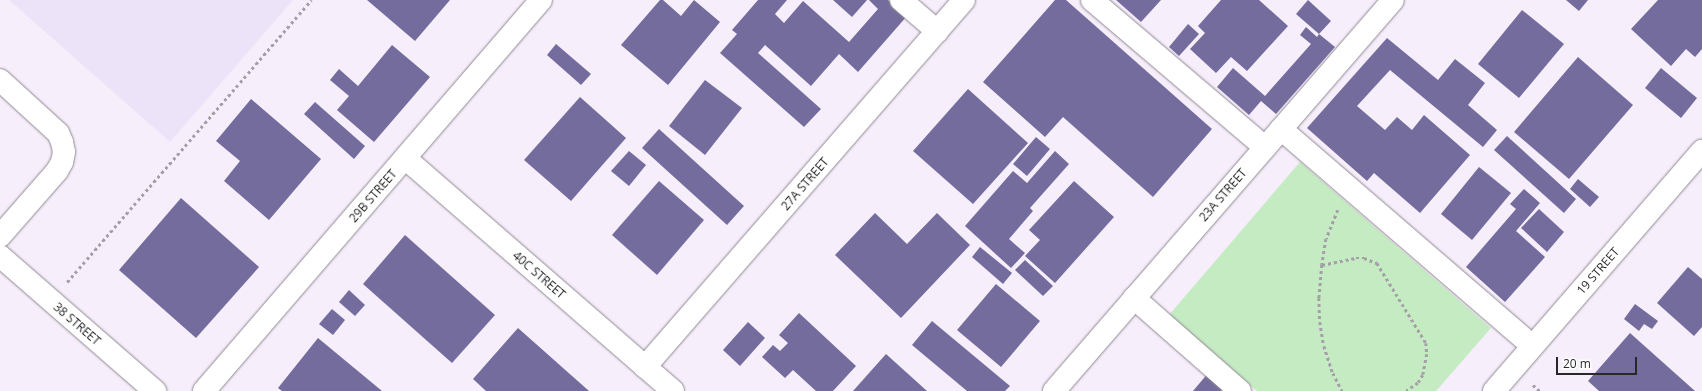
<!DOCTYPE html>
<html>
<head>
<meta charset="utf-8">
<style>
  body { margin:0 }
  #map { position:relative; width:1702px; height:391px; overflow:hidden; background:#f6eefa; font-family:"Open Sans",sans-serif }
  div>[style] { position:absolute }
  .education>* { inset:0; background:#ede3f8 }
  .green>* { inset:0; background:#c5ebc3 }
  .building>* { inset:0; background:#746c9d }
  .path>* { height:2.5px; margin-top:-1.25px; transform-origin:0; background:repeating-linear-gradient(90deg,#a59fa8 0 3px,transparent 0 6px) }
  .roads { filter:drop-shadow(0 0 1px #908893) drop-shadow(0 0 1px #908893) }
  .minor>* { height:22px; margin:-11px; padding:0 11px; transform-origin:11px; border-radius:11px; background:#fff }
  span { translate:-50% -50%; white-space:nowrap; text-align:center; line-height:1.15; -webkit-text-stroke:3.5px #fff; paint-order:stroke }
  .street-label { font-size:12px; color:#2a272b }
  .scale { position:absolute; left:1556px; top:357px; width:81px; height:18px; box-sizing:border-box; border:2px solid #2a272b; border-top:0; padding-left:5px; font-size:12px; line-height:14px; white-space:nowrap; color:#2a272b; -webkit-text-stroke:3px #fff; paint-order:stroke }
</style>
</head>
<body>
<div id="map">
  <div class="education">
    <div style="clip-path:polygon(9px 0,293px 0,170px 142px)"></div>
  </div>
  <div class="green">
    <div style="clip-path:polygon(1300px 162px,1491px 328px,1436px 391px,1257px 391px,1169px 315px)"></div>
  </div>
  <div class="building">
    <div style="clip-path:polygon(367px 0,450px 0,415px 41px)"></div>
    <div style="clip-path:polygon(660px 0,663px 0,681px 16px,694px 0,720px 22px,668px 85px,621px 45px)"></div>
    <div style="clip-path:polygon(758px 0,787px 0,775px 14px,784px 23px,803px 1px,849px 42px,878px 9px,869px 0,888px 0,907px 16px,858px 72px,839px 54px,811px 86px,765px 45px,758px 53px,821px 109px,804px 127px,720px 53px,737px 34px,732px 30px)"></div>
    <div style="clip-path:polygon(833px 0,867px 0,852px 17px)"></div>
    <div style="clip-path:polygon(1055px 0,1066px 0,1212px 129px,1153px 197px,1063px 117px,1045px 137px,983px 82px)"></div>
    <div style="clip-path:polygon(1116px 0,1161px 0,1141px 22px)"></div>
    <div style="clip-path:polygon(1221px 0,1259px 0,1288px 26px,1247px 71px,1231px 57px,1216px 73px,1190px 49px,1205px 33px,1198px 26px)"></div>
    <div style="clip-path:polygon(1308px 0,1331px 21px,1319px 34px,1296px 14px)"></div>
    <div style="clip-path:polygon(1566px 0,1588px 0,1579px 11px)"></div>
    <div style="clip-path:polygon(1658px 0,1702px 0,1702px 49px,1695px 57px,1686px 49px,1671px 66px,1631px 29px)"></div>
    <div style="clip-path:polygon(1522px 10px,1564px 44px,1519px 98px,1478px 64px)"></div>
    <div style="clip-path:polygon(1188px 24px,1199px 34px,1179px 56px,1169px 47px)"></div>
    <div style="clip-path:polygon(1306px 27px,1317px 37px,1319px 34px,1335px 47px,1276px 114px,1261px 101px,1249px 115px,1217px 87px,1233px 68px,1265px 96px,1311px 44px,1300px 35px)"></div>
    <div style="clip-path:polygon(1387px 38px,1438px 80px,1455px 59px,1485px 83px,1468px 105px,1497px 130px,1483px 147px,1390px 70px,1357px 106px,1385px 130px,1397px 117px,1412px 130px,1424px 115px,1470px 155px,1420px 213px,1374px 173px,1367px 181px,1307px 128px)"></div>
    <div style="clip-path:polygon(556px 44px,591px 74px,581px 85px,547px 55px)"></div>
    <div style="clip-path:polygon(392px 45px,430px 77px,374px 142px,337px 110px,349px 96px,330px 80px,339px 69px,358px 86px)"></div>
    <div style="clip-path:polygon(1578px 57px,1633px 105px,1569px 179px,1514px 132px)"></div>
    <div style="clip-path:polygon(1661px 68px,1697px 98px,1681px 118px,1645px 88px)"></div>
    <div style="clip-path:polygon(705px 80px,742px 108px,705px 155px,669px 126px)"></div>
    <div style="clip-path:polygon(968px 89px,1028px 143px,973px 204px,913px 151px)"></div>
    <div style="clip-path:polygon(580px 97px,626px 138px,571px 201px,524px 160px)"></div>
    <div style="clip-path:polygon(251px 99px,321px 159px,269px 220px,224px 181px,240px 161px,216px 141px)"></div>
    <div style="clip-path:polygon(315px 102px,365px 146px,354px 159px,304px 114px)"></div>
    <div style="clip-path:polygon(659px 129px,744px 206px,727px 225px,642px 148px)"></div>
    <div style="clip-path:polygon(1507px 136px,1576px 199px,1564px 213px,1494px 150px)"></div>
    <div style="clip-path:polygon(1036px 137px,1050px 149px,1027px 176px,1013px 164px)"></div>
    <div style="clip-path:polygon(629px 151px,646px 165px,629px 186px,611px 171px)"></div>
    <div style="clip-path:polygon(1055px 151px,1069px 164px,1030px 208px,1033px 211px,1009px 239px,1025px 253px,1011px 268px,965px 226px,1013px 171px,1027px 183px)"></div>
    <div style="clip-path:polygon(1479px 167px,1511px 193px,1472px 240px,1441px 214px)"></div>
    <div style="clip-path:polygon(1578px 179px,1599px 197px,1590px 207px,1570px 189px)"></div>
    <div style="clip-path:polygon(659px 181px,704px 220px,657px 275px,612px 235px)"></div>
    <div style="clip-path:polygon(1074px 181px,1114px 217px,1055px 283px,1025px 256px,1040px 240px,1029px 230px)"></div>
    <div style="clip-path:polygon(1524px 189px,1540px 203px,1516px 231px,1545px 257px,1505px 302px,1466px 267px,1516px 209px,1510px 204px)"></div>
    <div style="clip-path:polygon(181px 198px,259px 267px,196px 338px,119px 270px)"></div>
    <div style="clip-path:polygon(1539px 209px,1564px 232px,1547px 252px,1521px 228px)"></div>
    <div style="clip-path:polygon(875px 213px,907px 244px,937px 213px,970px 245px,901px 318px,835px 255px)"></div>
    <div style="clip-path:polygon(405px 235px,495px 315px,452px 363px,363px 284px)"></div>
    <div style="clip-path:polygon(980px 247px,1012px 273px,1003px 284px,972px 257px)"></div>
    <div style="clip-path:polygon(1025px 260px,1053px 286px,1043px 296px,1015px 270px)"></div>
    <div style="clip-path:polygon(1688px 267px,1702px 279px,1702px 327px,1694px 336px,1657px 303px)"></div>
    <div style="clip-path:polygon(996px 284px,1040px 321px,1001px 367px,957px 330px)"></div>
    <div style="clip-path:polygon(349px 290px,365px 305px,355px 316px,339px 302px)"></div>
    <div style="clip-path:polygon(1635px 304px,1658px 321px,1652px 329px,1644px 324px,1639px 331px,1624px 319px)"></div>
    <div style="clip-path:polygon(332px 309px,345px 320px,333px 335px,319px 324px)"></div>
    <div style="clip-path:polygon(799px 313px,856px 366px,833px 391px,816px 391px,793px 370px,785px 378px,762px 357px,773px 345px,780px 351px,788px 343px,779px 335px)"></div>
    <div style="clip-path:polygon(932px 321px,1010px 386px,1005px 391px,967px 391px,912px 345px)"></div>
    <div style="clip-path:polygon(748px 322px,765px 338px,740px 366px,723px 350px)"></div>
    <div style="clip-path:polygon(518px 328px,589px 391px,486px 391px,473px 379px)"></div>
    <div style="clip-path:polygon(1630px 333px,1695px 391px,1599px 391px,1588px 381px)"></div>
    <div style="clip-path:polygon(318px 338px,382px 391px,282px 391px,278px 388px)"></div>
    <div style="clip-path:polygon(886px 354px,927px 391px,853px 391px)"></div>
    <div style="clip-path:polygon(1209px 372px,1225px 386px,1221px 391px,1193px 391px)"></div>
  </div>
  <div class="path">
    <div style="left:1338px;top:210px;width:31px;rotate:112deg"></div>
    <div style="left:1326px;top:239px;width:26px;rotate:99deg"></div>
    <div style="left:1322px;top:265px;width:33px;rotate:95deg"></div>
    <div style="left:1319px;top:298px;width:24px;rotate:88deg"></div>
    <div style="left:1320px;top:322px;width:24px;rotate:81deg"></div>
    <div style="left:1324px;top:346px;width:28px;rotate:72deg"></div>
    <div style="left:1333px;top:373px;width:20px;rotate:63deg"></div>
    <div style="left:1322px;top:265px;width:35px;rotate:-12deg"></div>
    <div style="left:1356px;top:258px;width:8px"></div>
    <div style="left:1364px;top:258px;width:14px;rotate:21deg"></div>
    <div style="left:1377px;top:263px;width:94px;rotate:58.5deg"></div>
    <div style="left:1426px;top:343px;width:11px;rotate:85deg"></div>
    <div style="left:1427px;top:354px;width:21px;rotate:101deg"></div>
    <div style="left:1423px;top:375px;width:9px;rotate:122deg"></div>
    <div style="left:1418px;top:383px;width:14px;rotate:146deg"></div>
    <div style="left:67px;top:282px;width:373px;rotate:-49.1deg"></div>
    <div style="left:1533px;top:385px;width:9px;rotate:41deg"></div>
  </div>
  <div class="roads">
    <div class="minor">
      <div style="left:901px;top:0;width:48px;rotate:40.7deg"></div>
      <div style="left:1092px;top:0;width:227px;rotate:40.4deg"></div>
      <div style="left:0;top:80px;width:79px;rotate:42.4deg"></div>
      <div style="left:58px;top:133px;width:10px;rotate:66deg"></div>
      <div style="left:62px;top:142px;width:10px;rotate:79deg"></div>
      <div style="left:64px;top:152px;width:10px;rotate:101deg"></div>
      <div style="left:62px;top:162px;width:10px;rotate:119deg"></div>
      <div style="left:57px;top:171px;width:86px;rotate:131.2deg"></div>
      <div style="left:1281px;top:129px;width:332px;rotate:40.8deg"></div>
      <div style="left:405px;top:158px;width:355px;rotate:41deg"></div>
      <div style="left:0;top:256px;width:206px;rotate:41.1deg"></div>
      <div style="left:1134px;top:298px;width:141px;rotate:41.3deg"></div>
      <div style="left:645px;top:367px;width:486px;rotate:-49deg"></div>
      <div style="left:204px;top:391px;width:516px;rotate:-49.24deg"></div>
      <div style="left:1054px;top:391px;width:517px;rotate:-49.07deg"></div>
      <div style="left:1494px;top:391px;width:318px;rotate:-49.1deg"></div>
    </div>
  </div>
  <div class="street-label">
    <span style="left:805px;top:184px;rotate:-49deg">27A STREET</span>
    <span style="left:1223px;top:195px;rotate:-49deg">23A STREET</span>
    <span style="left:373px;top:196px;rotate:-49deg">29B STREET</span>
    <span style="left:1598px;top:271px;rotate:-49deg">19 STREET</span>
    <span style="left:539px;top:275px;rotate:41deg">40C STREET</span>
    <span style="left:77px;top:324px;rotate:41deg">38 STREET</span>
  </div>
  <div class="scale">20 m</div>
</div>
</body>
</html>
